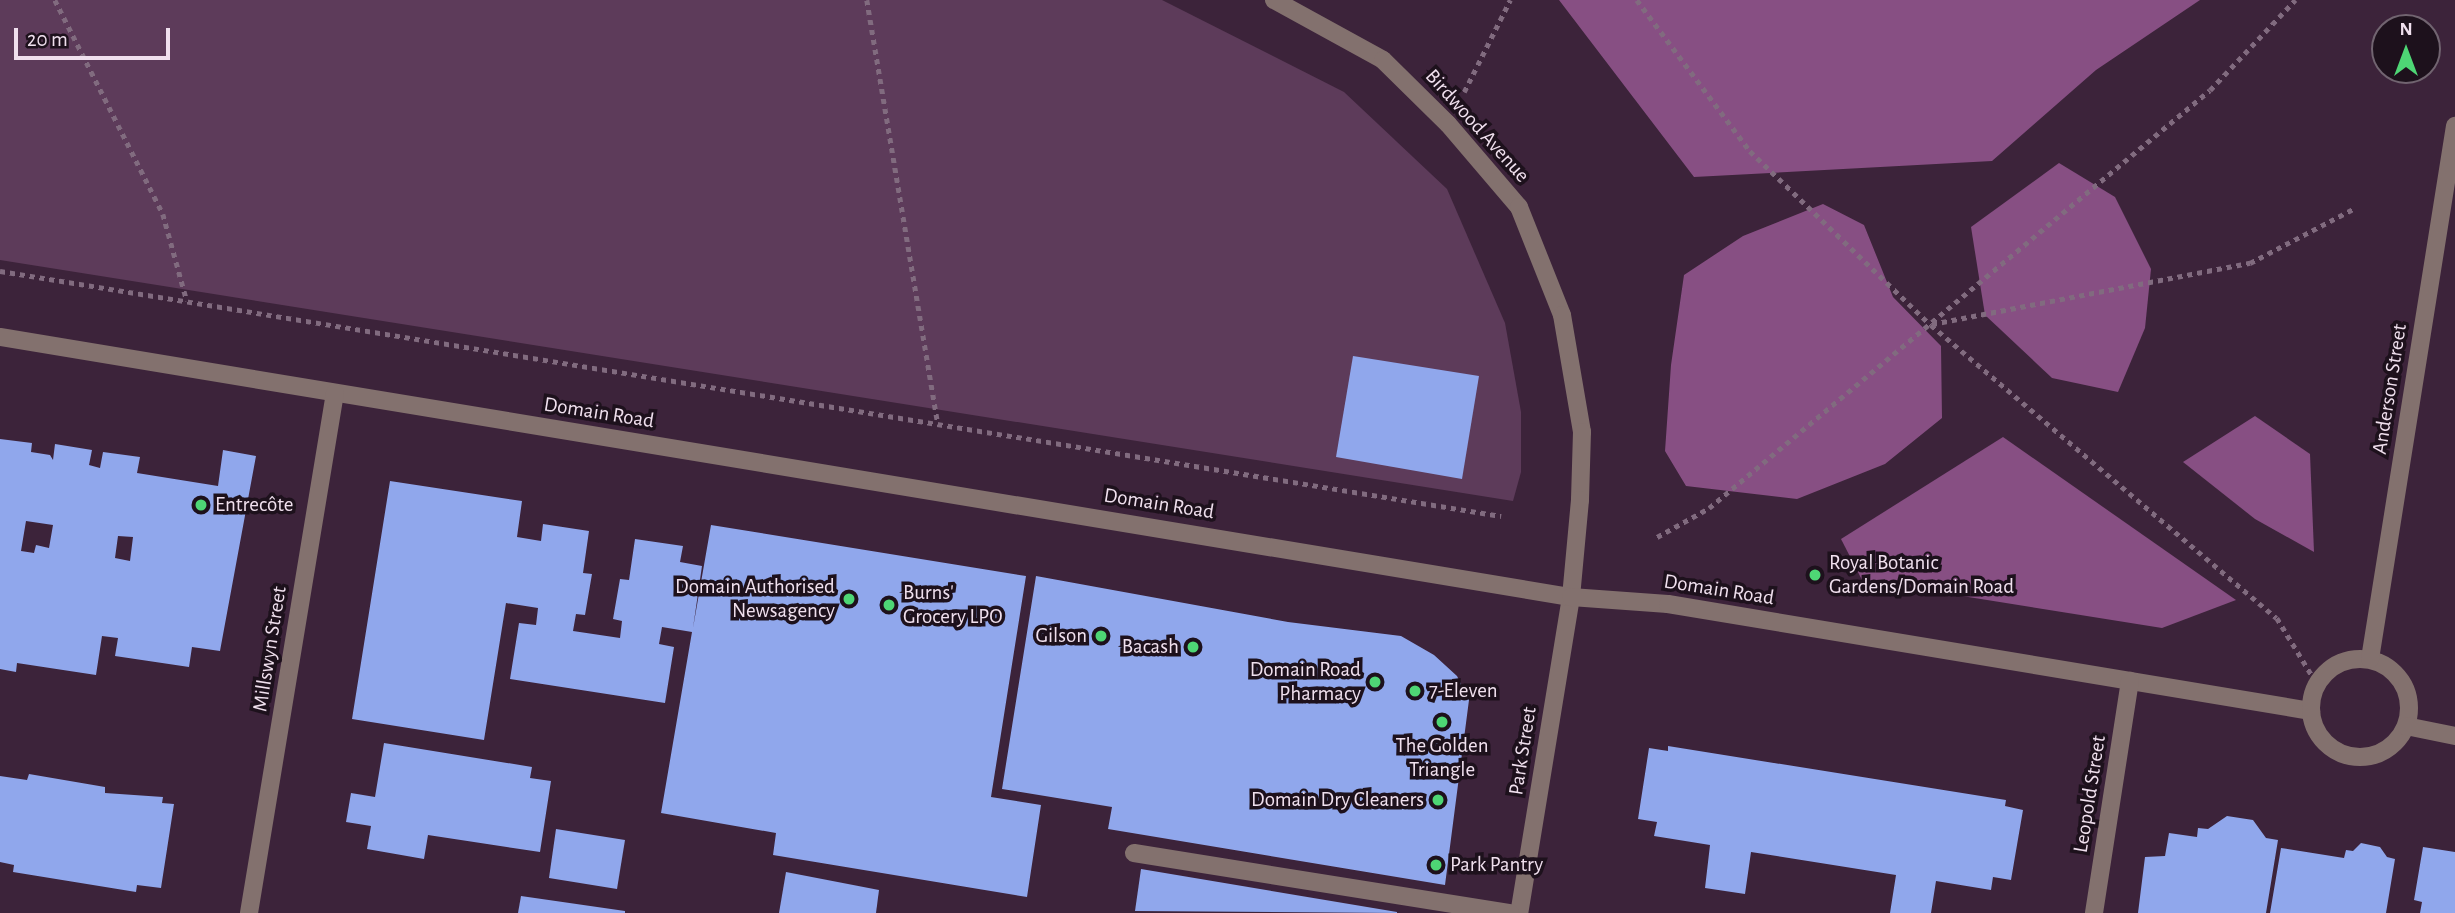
<!DOCTYPE html>
<html>
<head>
<meta charset="utf-8">
<style>
  body { margin:0 }
  #map { position:relative; width:2455px; height:913px; overflow:hidden; background:#3c233a; font-family:"Alegreya Sans",sans-serif }
  div>[style] { position:absolute }
  .green>* { inset:0; background:#5d3b5a }
  .forest>* { inset:0; background:#874f83 }
  .building>* { inset:0; background:#90a7ec }
  .path>* { height:4.5px; margin-top:-2.25px; transform-origin:0; background:repeating-linear-gradient(90deg,#816b7f 0 5px,transparent 0 10px) }
  .minor>* { height:18px; margin:-9px; padding:0 9px; transform-origin:9px; border-radius:9px; background:#83716e }
  .minor>.ring { margin:-9px; padding:0; box-sizing:content-box; background:none; border:18px solid #83716e; border-radius:50% }
  .dots>* { width:19px; height:19px; translate:-50% -50%; box-sizing:border-box; border:4px solid #1d111c; border-radius:50% }
  span { translate:-50% -50%; white-space:nowrap; text-align:center; line-height:1.15; -webkit-text-stroke:7px #1d111c; paint-order:stroke }
  .street-label { font-size:21px; color:#f0e0ee }
  .poi-label { font-size:21px; color:#f0e0ee }
  .left { translate:0 -50%; text-align:left }
  .right { translate:-100% -50%; text-align:right }
  .north { position:absolute; left:2371px; top:14px; width:70px; height:70px; box-sizing:border-box; background:#1d111c; border:2px solid #716470; border-radius:50%; rotate:0deg; font-size:19px; font-weight:700; line-height:28px; text-align:center; color:#f0e0ee }
  .north::after { content:''; display:block; margin:auto; width:24px; height:32px; background:#4ed675; clip-path:polygon(50% 0,100% 100%,50% 72%,0 100%) }
  .scale { position:absolute; left:14px; top:28px; width:156px; height:32px; box-sizing:border-box; border:4px solid #f0e0ee; border-top:0; padding-left:9px; font-size:21px; line-height:24px; white-space:nowrap; color:#f0e0ee; -webkit-text-stroke:5px #1d111c; paint-order:stroke }
</style>
</head>
<body>
<div id="map">
  <div class="green">
    <div style="clip-path:polygon(0 0,1162px 0,1344px 92px,1447px 189px,1505px 323px,1521px 412px,1521px 472px,1513px 501px,0 260px)"></div>
  </div>
  <div class="forest">
    <div style="clip-path:polygon(1559px 0,2200px 0,2096px 70px,1992px 161px,1694px 177px)"></div>
    <div style="clip-path:polygon(2059px 163px,2115px 197px,2151px 269px,2145px 328px,2118px 392px,2052px 378px,1985px 315px,1971px 227px)"></div>
    <div style="clip-path:polygon(1823px 204px,1864px 225px,1893px 297px,1941px 346px,1942px 418px,1885px 464px,1797px 499px,1686px 486px,1665px 451px,1671px 365px,1684px 275px,1743px 236px)"></div>
    <div style="clip-path:polygon(2255px 416px,2310px 454px,2314px 552px,2255px 519px,2183px 462px)"></div>
    <div style="clip-path:polygon(2003px 437px,2236px 600px,2162px 628px,1862px 580px,1841px 539px)"></div>
  </div>
  <div class="building">
    <div style="clip-path:polygon(1353px 356px,1479px 376px,1462px 479px,1336px 457px)"></div>
    <div style="clip-path:polygon(evenodd,0 439px,32px 443px,31px 452px,50px 455px,53px 460px,55px 444px,92px 450px,89px 465px,100px 468px,103px 452px,140px 457px,137px 473px,218px 486px,223px 450px,256px 456px,220px 651px,192px 647px,189px 667px,115px 656px,118px 638px,102px 636px,96px 675px,17px 663px,16px 672px,0 669px,0 439px,26px 521px,53px 525px,49px 548px,36px 545px,34px 553px,21px 551px,26px 521px,0 439px,118px 536px,133px 537px,130px 561px,115px 558px,118px 536px)"></div>
    <div style="clip-path:polygon(390px 481px,522px 501px,517px 537px,541px 541px,543px 524px,589px 531px,583px 573px,592px 574px,585px 615px,576px 614px,573px 631px,620px 638px,622px 621px,613px 619px,620px 579px,629px 580px,635px 539px,683px 546px,680px 562px,702px 566px,693px 628px,711px 525px,1026px 576px,991px 797px,1041px 805px,1027px 897px,773px 855px,776px 833px,661px 813px,692px 632px,662px 627px,659px 644px,674px 647px,665px 703px,510px 679px,519px 623px,536px 625px,538px 608px,506px 603px,484px 740px,352px 719px)"></div>
    <div style="clip-path:polygon(1036px 576px,1288px 622px,1401px 636px,1434px 655px,1457px 676px,1469px 700px,1445px 885px,1108px 829px,1112px 807px,1002px 789px)"></div>
    <div style="clip-path:polygon(384px 743px,532px 767px,530px 778px,551px 781px,540px 852px,428px 835px,424px 859px,367px 849px,371px 826px,346px 822px,351px 793px,375px 797px)"></div>
    <div style="clip-path:polygon(1668px 746px,2006px 800px,2005px 806px,2023px 810px,2011px 880px,1993px 877px,1991px 890px,1936px 881px,1931px 913px,1890px 913px,1896px 875px,1751px 852px,1745px 894px,1705px 888px,1710px 845px,1654px 836px,1657px 822px,1638px 819px,1649px 748px,1668px 751px)"></div>
    <div style="clip-path:polygon(29px 774px,105px 787px,105px 793px,163px 797px,162px 803px,174px 804px,161px 888px,137px 885px,136px 892px,13px 872px,14px 865px,0 862px,0 776px,27px 780px)"></div>
    <div style="clip-path:polygon(2227px 816px,2253px 820px,2266px 838px,2278px 840px,2266px 913px,2138px 913px,2145px 857px,2165px 856px,2169px 833px,2197px 837px,2198px 828px,2208px 829px)"></div>
    <div style="clip-path:polygon(556px 829px,625px 840px,617px 889px,549px 878px)"></div>
    <div style="clip-path:polygon(2361px 843px,2380px 847px,2387px 857px,2395px 859px,2386px 913px,2270px 913px,2281px 848px,2344px 858px,2346px 850px,2353px 851px)"></div>
    <div style="clip-path:polygon(2423px 847px,2455px 852px,2455px 913px,2420px 913px,2422px 902px,2414px 900px)"></div>
    <div style="clip-path:polygon(1141px 869px,1397px 912px,1397px 913px,1135px 911px)"></div>
    <div style="clip-path:polygon(786px 872px,879px 890px,876px 913px,779px 913px)"></div>
    <div style="clip-path:polygon(521px 896px,625px 911px,625px 913px,518px 913px)"></div>
  </div>
  <div class="path">
    <div style="left:55px;top:0;width:240px;rotate:63.2deg"></div>
    <div style="left:163px;top:214px;width:90px;rotate:74.6deg"></div>
    <div style="left:867px;top:0;width:430px;rotate:80.5deg"></div>
    <div style="left:1637px;top:0;width:189px;rotate:53.2deg"></div>
    <div style="left:1750px;top:151px;width:251px;rotate:43.9deg"></div>
    <div style="left:1931px;top:325px;width:453px;rotate:40.3deg"></div>
    <div style="left:2277px;top:618px;width:66px;rotate:58.7deg"></div>
    <div style="left:1464px;top:92px;width:103px;rotate:-63.4deg"></div>
    <div style="left:0;top:271px;width:1521px;rotate:9.27deg"></div>
    <div style="left:1932px;top:324px;width:324px;rotate:-10.9deg"></div>
    <div style="left:2250px;top:263px;width:119px;rotate:-27.6deg"></div>
    <div style="left:1657px;top:537px;width:60px;rotate:-29.1deg"></div>
    <div style="left:1709px;top:508px;width:652px;rotate:-39.84deg"></div>
    <div style="left:2210px;top:90px;width:124px;rotate:-46.6deg"></div>
  </div>
  <div class="minor">
    <div style="left:1274px;top:0;width:124px;rotate:28.8deg"></div>
    <div style="left:1383px;top:60px;width:91px;rotate:44.6deg"></div>
    <div style="left:1448px;top:124px;width:109px;rotate:49.5deg"></div>
    <div style="left:1519px;top:207px;width:116px;rotate:68.3deg"></div>
    <div style="left:1562px;top:315px;width:119px;rotate:80.3deg"></div>
    <div style="left:1582px;top:432px;width:68px;rotate:91.7deg"></div>
    <div style="left:1580px;top:500px;width:97px;rotate:95.3deg"></div>
    <div style="left:1571px;top:597px;width:320px;rotate:99.3deg"></div>
    <div style="left:0;top:337px;width:1592px;rotate:9.4deg"></div>
    <div style="left:1571px;top:597px;width:97px;rotate:4.1deg"></div>
    <div style="left:1668px;top:604px;width:652px;rotate:9.45deg"></div>
    <div class="ring" style="left:2311px;top:659px;width:80px;height:80px"></div>
    <div style="left:2370px;top:659px;width:540px;rotate:-80.94deg"></div>
    <div style="left:2406px;top:726px;width:50px;rotate:11.5deg"></div>
    <div style="left:1134px;top:853px;width:381px;rotate:9.1deg"></div>
    <div style="left:249px;top:913px;width:527px;rotate:-80.61deg"></div>
    <div style="left:2094px;top:913px;width:235px;rotate:-81.2deg"></div>
  </div>
  <div class="dots">
    <div style="left:201px;top:505px;background:#4ed675"></div>
    <div style="left:1815px;top:575px;background:#4ed675"></div>
    <div style="left:849px;top:599px;background:#4ed675"></div>
    <div style="left:889px;top:605px;background:#4ed675"></div>
    <div style="left:1101px;top:636px;background:#4ed675"></div>
    <div style="left:1193px;top:647px;background:#4ed675"></div>
    <div style="left:1375px;top:682px;background:#4ed675"></div>
    <div style="left:1415px;top:691px;background:#4ed675"></div>
    <div style="left:1442px;top:722px;background:#4ed675"></div>
    <div style="left:1438px;top:800px;background:#4ed675"></div>
    <div style="left:1436px;top:865px;background:#4ed675"></div>
  </div>
  <div class="street-label">
    <span style="left:1477px;top:126px;rotate:48deg">Birdwood Avenue</span>
    <span style="left:2390px;top:389px;rotate:-81deg">Anderson Street</span>
    <span style="left:599px;top:413px;rotate:9deg">Domain Road</span>
    <span style="left:1159px;top:504px;rotate:9deg">Domain Road</span>
    <span style="left:1719px;top:590px;rotate:9deg">Domain Road</span>
    <span style="left:270px;top:649px;rotate:-81deg">Millswyn Street</span>
    <span style="left:1523px;top:751px;rotate:-81deg">Park Street</span>
    <span style="left:2090px;top:794px;rotate:-81deg">Leopold Street</span>
  </div>
  <div class="poi-label">
    <span class="left" style="left:215px;top:505px">Entrecôte</span>
    <span class="left" style="left:1829px;top:575px">Royal Botanic<br>Gardens/Domain Road</span>
    <span class="right" style="left:835px;top:599px">Domain Authorised<br>Newsagency</span>
    <span class="left" style="left:903px;top:605px">Burns'<br>Grocery LPO</span>
    <span class="right" style="left:1087px;top:636px">Gilson</span>
    <span class="right" style="left:1179px;top:647px">Bacash</span>
    <span class="right" style="left:1361px;top:682px">Domain Road<br>Pharmacy</span>
    <span class="left" style="left:1429px;top:691px">7-Eleven</span>
    <span style="left:1442px;top:758px">The Golden<br>Triangle</span>
    <span class="right" style="left:1424px;top:800px">Domain Dry Cleaners</span>
    <span class="left" style="left:1450px;top:865px">Park Pantry</span>
  </div>
  <div class="north">N</div>
  <div class="scale">20 m</div>
</div>
</body>
</html>
